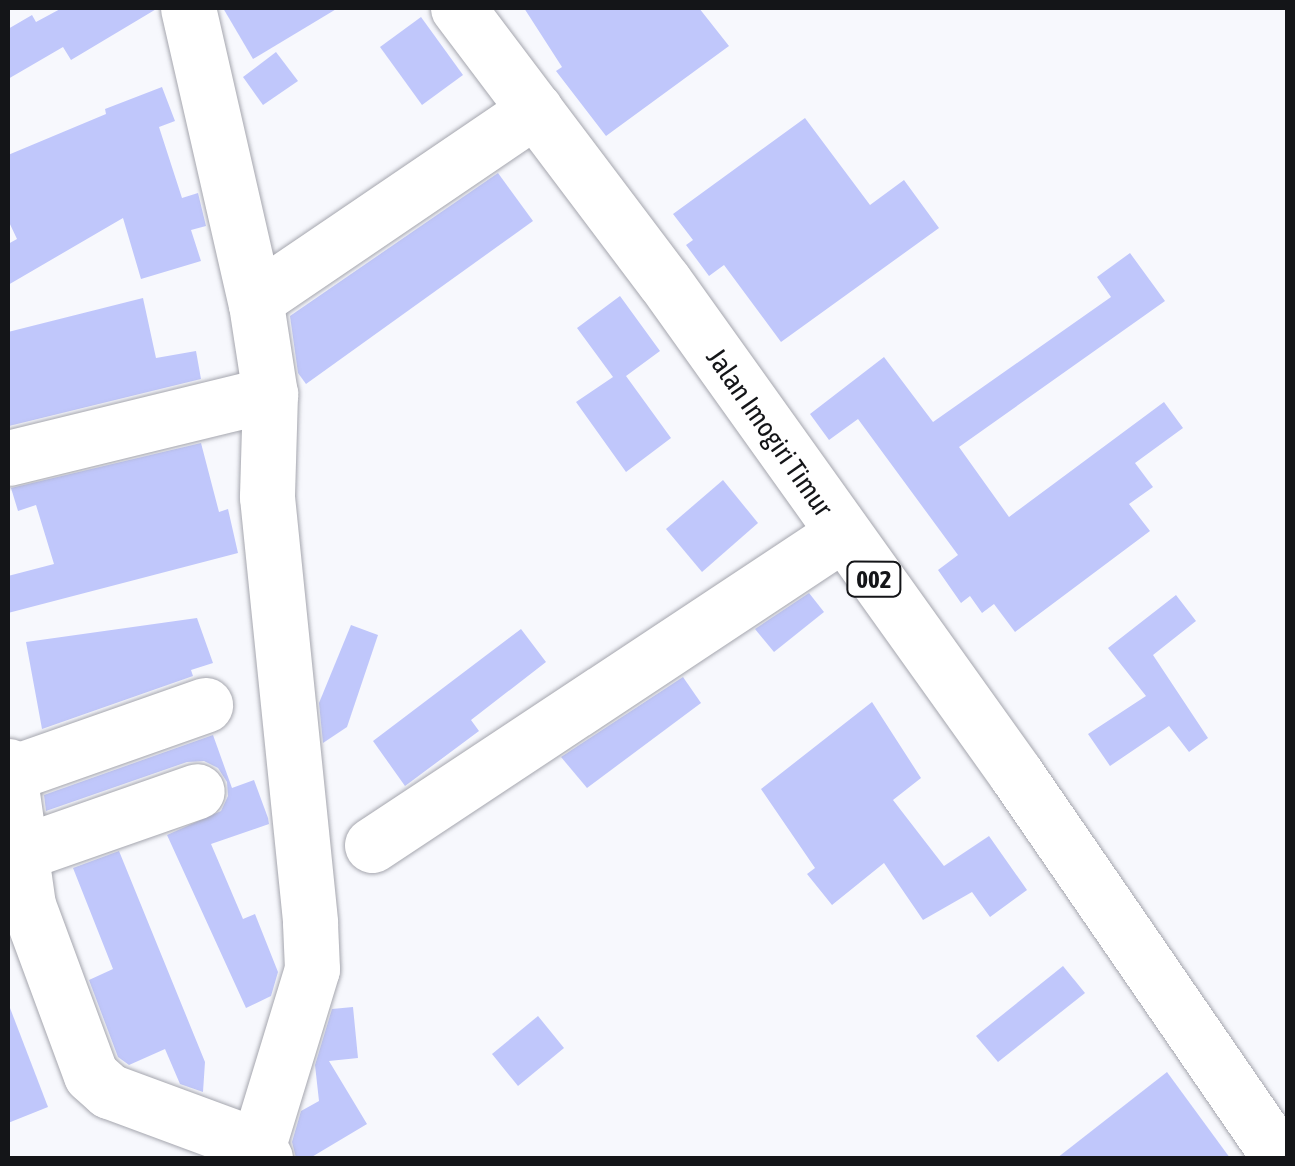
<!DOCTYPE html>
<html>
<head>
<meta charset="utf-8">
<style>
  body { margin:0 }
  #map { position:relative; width:1295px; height:1166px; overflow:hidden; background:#f7f8fd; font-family:"Asap Condensed",sans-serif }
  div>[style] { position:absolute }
  .building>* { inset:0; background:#c0c7fb }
  .roads { filter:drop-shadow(0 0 2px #a5a6ae) drop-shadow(0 0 2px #a5a6ae) }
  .minor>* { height:55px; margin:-27.5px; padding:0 27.5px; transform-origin:27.5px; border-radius:27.5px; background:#fff }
  .major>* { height:55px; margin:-27.5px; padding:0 27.5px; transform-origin:27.5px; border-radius:27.5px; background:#fff }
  span { translate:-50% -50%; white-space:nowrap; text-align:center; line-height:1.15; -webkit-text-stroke:8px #fff; paint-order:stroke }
  .shield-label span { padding:2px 8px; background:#fff; border:2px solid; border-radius:8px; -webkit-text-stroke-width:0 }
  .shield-label { font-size:25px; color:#141518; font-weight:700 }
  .street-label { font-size:28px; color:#141518 }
  .frame { position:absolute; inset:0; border:10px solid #141518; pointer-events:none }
</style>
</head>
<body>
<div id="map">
  <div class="building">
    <div style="clip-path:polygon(62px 8px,158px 8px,71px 60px,63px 47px,8px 79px,8px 29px,32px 15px,36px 22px)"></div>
    <div style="clip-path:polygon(223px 8px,338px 8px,253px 59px)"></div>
    <div style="clip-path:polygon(524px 8px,699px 8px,729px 46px,606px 136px,556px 71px,562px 67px)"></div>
    <div style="clip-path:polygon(421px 17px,463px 75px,422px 105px,380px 47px)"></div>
    <div style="clip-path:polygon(276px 52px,298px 81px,263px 105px,243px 77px)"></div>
    <div style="clip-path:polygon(162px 87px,175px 121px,159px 127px,182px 198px,198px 193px,206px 226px,191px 230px,201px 261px,141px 279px,123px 218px,8px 285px,8px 244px,17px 239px,8px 220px,8px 155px,106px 114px,105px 109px)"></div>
    <div style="clip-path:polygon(805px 118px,870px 205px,904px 180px,939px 228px,781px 342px,724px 265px,709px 276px,686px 245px,693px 240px,673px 214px)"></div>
    <div style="clip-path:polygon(498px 173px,533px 221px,306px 384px,298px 373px,290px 316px)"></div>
    <div style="clip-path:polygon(1130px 253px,1165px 301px,959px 447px,1009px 517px,1164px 402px,1183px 428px,1135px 463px,1153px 487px,1129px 504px,1150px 531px,1015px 632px,994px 604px,982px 613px,970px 596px,961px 603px,938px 570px,958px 555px,858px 419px,829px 440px,810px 414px,884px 357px,933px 422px,1111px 297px,1097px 277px)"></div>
    <div style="clip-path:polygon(620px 296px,660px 351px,626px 376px,671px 438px,626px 472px,576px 402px,613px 377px,577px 328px)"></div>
    <div style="clip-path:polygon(143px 298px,156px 358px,196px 351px,201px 379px,9px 426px,8px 332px)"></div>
    <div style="clip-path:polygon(201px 443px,219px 512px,228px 509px,238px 553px,8px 613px,8px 576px,54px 564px,36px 505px,18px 511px,11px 488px)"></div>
    <div style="clip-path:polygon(723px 480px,758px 523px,702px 572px,666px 529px)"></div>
    <div style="clip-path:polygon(809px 593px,824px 612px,774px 652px,755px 629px)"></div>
    <div style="clip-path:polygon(1176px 595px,1196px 621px,1153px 655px,1208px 738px,1189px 752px,1169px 726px,1110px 766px,1088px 734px,1146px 696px,1108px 648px)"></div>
    <div style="clip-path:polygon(197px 618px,213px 663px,191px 670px,193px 676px,42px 729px,26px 642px)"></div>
    <div style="clip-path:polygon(351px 625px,378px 635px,347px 727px,323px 743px,319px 703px)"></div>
    <div style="clip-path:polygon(521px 629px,546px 662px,471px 720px,479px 731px,405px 786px,373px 741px)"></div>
    <div style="clip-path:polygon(683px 677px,701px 703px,587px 788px,561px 757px)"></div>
    <div style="clip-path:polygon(872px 702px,921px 778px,893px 800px,944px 866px,989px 836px,1027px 890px,990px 917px,972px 892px,923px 920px,884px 863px,832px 905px,807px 874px,815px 868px,761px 789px)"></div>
    <div style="clip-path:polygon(213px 735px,232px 788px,254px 780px,268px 818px,269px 824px,211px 844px,243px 919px,255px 914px,278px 972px,271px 996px,246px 1008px,167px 835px,221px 811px,228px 796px,227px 782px,218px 768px,204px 761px,187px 762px,46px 811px,44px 795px)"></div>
    <div style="clip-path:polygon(119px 851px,205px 1062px,203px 1092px,180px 1084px,165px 1049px,129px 1065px,118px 1057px,89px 980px,113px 969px,73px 868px)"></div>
    <div style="clip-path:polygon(1063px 966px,1085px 993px,998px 1062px,976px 1036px)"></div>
    <div style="clip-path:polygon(353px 1007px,358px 1058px,329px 1061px,367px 1124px,310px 1158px,296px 1158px,292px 1142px,301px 1111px,319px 1101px,315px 1065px,332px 1009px)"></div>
    <div style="clip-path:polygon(10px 1008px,48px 1107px,8px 1123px,8px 1009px)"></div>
    <div style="clip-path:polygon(538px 1016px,564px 1048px,518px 1086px,492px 1054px)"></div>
    <div style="clip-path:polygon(1167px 1072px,1230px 1158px,1057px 1158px)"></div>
  </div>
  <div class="roads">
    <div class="minor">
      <div style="left:188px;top:8px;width:304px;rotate:77.1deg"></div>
      <div style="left:256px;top:304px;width:91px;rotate:81.2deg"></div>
      <div style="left:270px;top:394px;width:103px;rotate:91.7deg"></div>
      <div style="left:267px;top:497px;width:428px;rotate:84.2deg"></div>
      <div style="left:310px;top:923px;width:46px;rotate:87.5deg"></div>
      <div style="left:312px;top:969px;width:185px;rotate:107deg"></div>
      <div style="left:256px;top:304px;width:13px;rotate:-51deg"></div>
      <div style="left:264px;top:294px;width:328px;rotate:-34.2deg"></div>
      <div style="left:8px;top:458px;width:270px;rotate:-13.7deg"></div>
      <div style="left:8px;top:766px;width:140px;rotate:81.8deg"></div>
      <div style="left:28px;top:905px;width:181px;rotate:69.7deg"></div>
      <div style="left:91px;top:1075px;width:24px;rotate:42deg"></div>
      <div style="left:109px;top:1091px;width:159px;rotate:20.3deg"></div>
      <div style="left:258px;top:1146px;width:14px;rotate:60deg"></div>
      <div style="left:9px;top:774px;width:208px;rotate:-19.4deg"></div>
      <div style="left:372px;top:845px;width:564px;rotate:-33.49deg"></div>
      <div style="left:23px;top:852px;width:184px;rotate:-19.3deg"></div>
    </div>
    <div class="major">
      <div style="left:458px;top:8px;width:342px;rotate:53deg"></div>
      <div style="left:664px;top:281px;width:606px;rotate:54.47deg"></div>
      <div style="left:1016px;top:774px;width:466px;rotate:55.5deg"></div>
    </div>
  </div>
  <div class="shield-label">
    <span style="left:874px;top:579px">002</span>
  </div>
  <div class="street-label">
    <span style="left:770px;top:432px;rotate:55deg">Jalan Imogiri Timur</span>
  </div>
  <div class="frame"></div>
</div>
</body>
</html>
